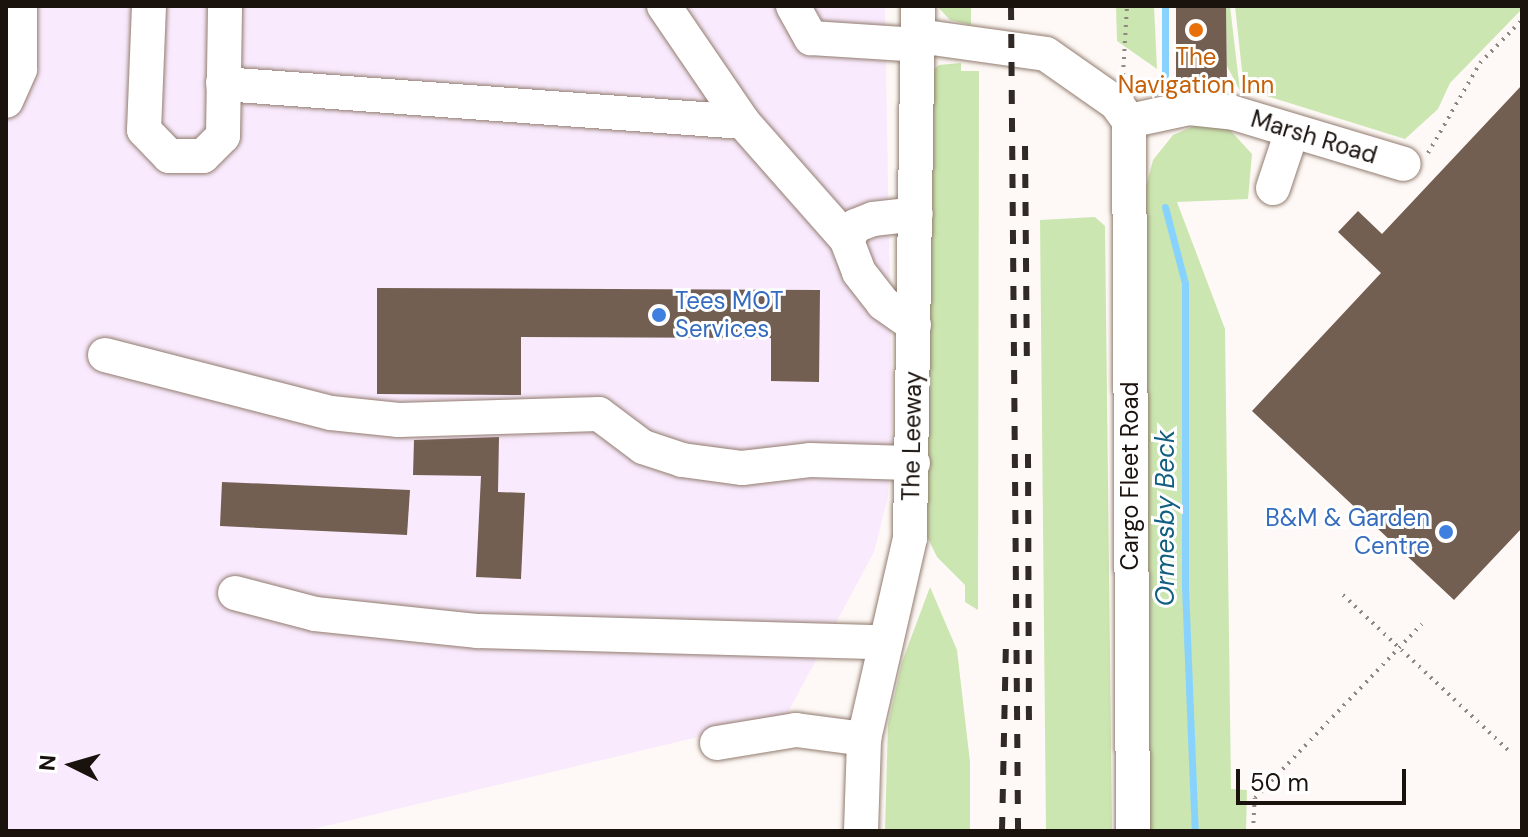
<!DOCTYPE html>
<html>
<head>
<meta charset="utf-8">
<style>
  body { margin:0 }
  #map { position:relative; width:1528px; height:837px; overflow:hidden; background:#fef9f6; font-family:"DM Sans",sans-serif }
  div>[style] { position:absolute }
  .industrial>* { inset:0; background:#f9eafd }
  .green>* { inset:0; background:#cbe6b0 }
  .stream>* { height:7px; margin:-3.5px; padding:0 3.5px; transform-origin:3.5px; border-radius:3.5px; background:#88d3fe }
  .building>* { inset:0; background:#735e52 }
  .path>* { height:4px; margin-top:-2px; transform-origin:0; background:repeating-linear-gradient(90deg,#8e8783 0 2px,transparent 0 8px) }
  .roads { filter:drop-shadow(0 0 2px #927c6f) drop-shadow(0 0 2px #927c6f) }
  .minor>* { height:34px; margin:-17px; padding:0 17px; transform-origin:17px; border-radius:17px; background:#fff }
  .rail>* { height:6px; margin-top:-3px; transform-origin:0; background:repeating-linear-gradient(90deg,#312925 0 14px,transparent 0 28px) }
  .dots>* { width:22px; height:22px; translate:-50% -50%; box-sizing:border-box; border:4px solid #fff; border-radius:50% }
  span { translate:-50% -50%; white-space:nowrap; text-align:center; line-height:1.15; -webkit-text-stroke:6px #fff; paint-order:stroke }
  .food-label { font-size:24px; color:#c56008 }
  .street-label { font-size:24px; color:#1a120d }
  .shop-label { font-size:24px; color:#366cbe }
  .left { translate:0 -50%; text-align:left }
  .right { translate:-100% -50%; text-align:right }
  .water-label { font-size:26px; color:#125f82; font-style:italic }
  .frame { position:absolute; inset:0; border:8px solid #1a120d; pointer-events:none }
  .north { position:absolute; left:32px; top:725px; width:80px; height:80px; -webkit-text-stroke:6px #fff; paint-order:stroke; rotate:275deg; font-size:22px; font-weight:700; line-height:32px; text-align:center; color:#1a120d }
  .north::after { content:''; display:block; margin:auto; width:28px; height:36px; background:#1a120d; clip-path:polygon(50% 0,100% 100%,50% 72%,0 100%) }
  .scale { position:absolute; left:1236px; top:769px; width:170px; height:36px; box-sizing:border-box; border:4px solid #1a120d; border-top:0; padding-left:10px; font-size:24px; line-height:28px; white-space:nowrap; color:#1a120d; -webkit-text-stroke:6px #fff; paint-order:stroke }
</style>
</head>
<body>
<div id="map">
  <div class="industrial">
    <div style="clip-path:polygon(6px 6px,885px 6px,892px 420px,888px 497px,874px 552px,786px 716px,305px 831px,6px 831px)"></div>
  </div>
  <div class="green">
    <div style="clip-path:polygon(937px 6px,971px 6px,971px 25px,950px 20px)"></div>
    <div style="clip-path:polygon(1116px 6px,1154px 6px,1157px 69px,1117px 41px)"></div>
    <div style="clip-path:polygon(1226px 6px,1230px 6px,1240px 91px,1227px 66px)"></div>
    <div style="clip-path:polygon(1235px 6px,1522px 6px,1522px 9px,1450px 83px,1438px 109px,1405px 139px,1244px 89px)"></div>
    <div style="clip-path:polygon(961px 63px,961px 71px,979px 71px,978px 610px,965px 602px,965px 585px,937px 557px,921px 524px,932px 71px,939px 65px)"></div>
    <div style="clip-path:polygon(1208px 120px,1229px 129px,1252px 154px,1248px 199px,1177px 202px,1225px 329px,1231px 789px,1247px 790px,1246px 831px,1148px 831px,1142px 202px,1153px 160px,1173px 135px)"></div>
    <div style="clip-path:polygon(1095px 217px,1105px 226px,1112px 831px,1046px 831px,1040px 220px)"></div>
    <div style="clip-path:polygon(930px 587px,957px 650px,970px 762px,970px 831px,885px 831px,888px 724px,902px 662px)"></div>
  </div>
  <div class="stream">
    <div style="left:1165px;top:6px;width:69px;rotate:90deg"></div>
    <div style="left:1165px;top:207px;width:79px;rotate:75.3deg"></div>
    <div style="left:1185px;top:283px;width:304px;rotate:90deg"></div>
    <div style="left:1185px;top:587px;width:244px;rotate:87.7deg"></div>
  </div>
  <div class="building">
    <div style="clip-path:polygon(1176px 6px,1226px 6px,1227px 83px,1176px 79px)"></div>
    <div style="clip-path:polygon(1522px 85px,1522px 528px,1454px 600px,1252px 411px,1381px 273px,1338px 232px,1358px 211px,1382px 234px)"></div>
    <div style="clip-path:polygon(377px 288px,820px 290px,819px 382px,771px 381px,771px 338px,521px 337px,521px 395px,377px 394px)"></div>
    <div style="clip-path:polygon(499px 437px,498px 492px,525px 493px,521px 579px,476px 577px,481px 476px,413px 475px,414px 440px)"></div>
    <div style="clip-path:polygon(222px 482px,410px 490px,407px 535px,220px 526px)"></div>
  </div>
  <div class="path">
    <div style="left:1123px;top:75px;width:69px;rotate:-86.7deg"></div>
    <div style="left:1428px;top:153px;width:104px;rotate:-60deg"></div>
    <div style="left:1480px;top:63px;width:60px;rotate:-45.7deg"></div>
    <div style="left:1343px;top:595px;width:226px;rotate:43.2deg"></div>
    <div style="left:1253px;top:831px;width:33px;rotate:-87deg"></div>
    <div style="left:1255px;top:798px;width:241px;rotate:-46.2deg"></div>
  </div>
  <div class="roads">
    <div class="minor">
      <div style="left:149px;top:6px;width:124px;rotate:92.3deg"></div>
      <div style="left:144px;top:130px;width:36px;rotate:46deg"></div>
      <div style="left:169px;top:156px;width:34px"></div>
      <div style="left:203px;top:156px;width:28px;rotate:-45deg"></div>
      <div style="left:223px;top:136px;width:130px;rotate:-89.1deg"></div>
      <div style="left:664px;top:6px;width:140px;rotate:55.7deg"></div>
      <div style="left:743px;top:122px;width:157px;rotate:48.6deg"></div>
      <div style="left:793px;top:6px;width:37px;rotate:61deg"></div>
      <div style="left:811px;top:38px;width:107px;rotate:3.7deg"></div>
      <div style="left:918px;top:36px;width:129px;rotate:8deg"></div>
      <div style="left:1046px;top:54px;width:85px;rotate:35deg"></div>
      <div style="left:1116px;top:103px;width:22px;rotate:54deg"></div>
      <div style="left:223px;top:84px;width:521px;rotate:4.18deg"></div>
      <div style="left:6px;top:101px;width:35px;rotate:-66deg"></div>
      <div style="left:20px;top:69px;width:63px;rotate:-90deg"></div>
      <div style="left:1129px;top:121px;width:710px;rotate:89.68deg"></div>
      <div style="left:1129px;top:121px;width:61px;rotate:-12.2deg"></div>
      <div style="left:1189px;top:108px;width:45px;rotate:6.3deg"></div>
      <div style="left:1234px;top:113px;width:177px;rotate:16.7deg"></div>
      <div style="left:1273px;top:188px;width:60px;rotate:-71.6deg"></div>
      <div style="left:914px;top:325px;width:38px;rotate:-145deg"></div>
      <div style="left:883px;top:303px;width:39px;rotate:-128deg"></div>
      <div style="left:859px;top:272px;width:34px;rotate:-111deg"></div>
      <div style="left:847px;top:240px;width:16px;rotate:-60deg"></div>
      <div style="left:855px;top:226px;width:19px;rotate:-21deg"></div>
      <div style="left:873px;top:219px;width:43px;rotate:-6.6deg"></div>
      <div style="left:105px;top:355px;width:233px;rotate:14.4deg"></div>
      <div style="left:331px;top:413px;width:68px;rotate:5.9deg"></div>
      <div style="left:399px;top:420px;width:200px;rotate:-1.7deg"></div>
      <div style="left:599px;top:414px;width:55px;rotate:36.9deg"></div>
      <div style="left:643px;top:447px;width:41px;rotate:18.4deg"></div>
      <div style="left:682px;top:460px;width:61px;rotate:7.6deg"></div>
      <div style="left:742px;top:468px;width:68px;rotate:-6.7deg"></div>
      <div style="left:810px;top:460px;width:103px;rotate:1.7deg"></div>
      <div style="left:235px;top:593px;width:83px;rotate:14.7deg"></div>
      <div style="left:315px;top:614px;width:164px;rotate:6deg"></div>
      <div style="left:478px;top:631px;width:404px;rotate:1.6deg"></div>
      <div style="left:717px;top:743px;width:80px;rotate:-9.3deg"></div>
      <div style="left:796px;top:730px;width:69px;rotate:7.5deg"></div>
      <div style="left:861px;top:831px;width:92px;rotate:-88.1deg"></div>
      <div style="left:864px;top:739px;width:206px;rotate:-77.1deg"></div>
      <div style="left:910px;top:538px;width:532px;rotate:-89.14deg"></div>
    </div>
  </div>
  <div class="rail">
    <div style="left:1011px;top:6px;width:825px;rotate:89.51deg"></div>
    <div style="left:1025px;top:146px;width:220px;rotate:89.5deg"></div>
    <div style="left:1028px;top:454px;width:280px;rotate:89.8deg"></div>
    <div style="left:1002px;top:831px;width:192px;rotate:-88.8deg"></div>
  </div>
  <div class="dots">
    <div style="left:1196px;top:30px;background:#e8710a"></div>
    <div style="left:659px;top:315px;background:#3f7fe0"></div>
    <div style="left:1446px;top:532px;background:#3f7fe0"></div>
  </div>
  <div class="food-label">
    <span style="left:1196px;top:71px">The<br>Navigation Inn</span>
  </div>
  <div class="street-label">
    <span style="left:1314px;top:137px;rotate:17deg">Marsh Road</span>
    <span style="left:912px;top:436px;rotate:-89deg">The Leeway</span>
    <span style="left:1130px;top:476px;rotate:-90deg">Cargo Fleet Road</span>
  </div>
  <div class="shop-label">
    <span class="left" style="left:675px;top:315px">Tees MOT<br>Services</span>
    <span class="right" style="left:1430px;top:532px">B&amp;M &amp; Garden<br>Centre</span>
  </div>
  <div class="water-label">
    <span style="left:1166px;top:518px;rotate:-90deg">Ormesby Beck</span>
  </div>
  <div class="frame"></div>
  <div class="north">N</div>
  <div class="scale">50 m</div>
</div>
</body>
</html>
